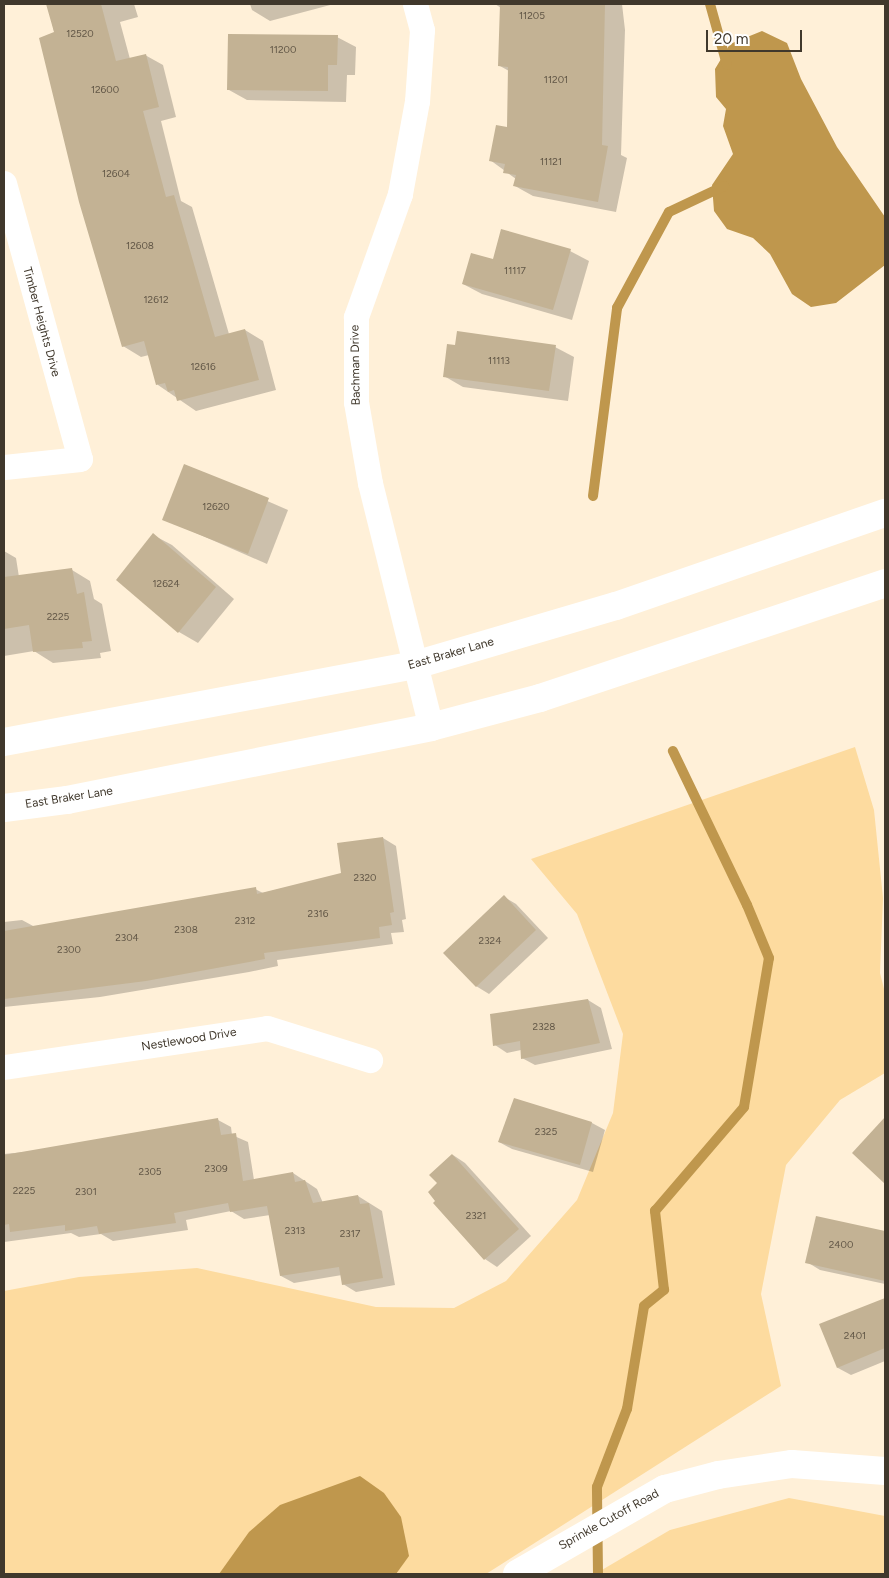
<!DOCTYPE html>
<html>
<head>
<meta charset="utf-8">
<style>
  body { margin:0 }
  #map { position:relative; width:889px; height:1578px; overflow:hidden; background:#fff0d8; font-family:Figtree,sans-serif }
  div>[style] { position:absolute }
  .green>* { inset:0; background:#fddb9f }
  .water>* { inset:0; background:#bf974d }
  .shadow>* { inset:0; background:#0003 }
  .stream>* { height:10px; margin:-5px; padding:0 5px; transform-origin:5px; border-radius:5px; background:#bf974d }
  .building>* { inset:0; background:#c3b294 }
  .minor>* { height:25px; margin:-12.5px; padding:0 12.5px; transform-origin:12.5px; border-radius:12.5px; background:#fff }
  .tertiary>* { height:28px; margin:-14px; padding:0 14px; transform-origin:14px; border-radius:14px; background:#fff }
  span { translate:-50% -50%; white-space:nowrap; text-align:center; line-height:1.15; -webkit-text-stroke:4px #fff; paint-order:stroke }
  .number-label { font-size:10px; color:#615646 }
  .number-label span { -webkit-text-stroke-width:0 }
  .street-label { font-size:12px; color:#40382c }
  .frame { position:absolute; inset:0; border:5px solid #40382c; pointer-events:none }
  .scale { position:absolute; left:706px; top:30px; width:96px; height:22px; box-sizing:border-box; border:2px solid #40382c; border-top:0; padding-left:6px; font-size:15px; line-height:18px; white-space:nowrap; color:#40382c; -webkit-text-stroke:4px #fff; paint-order:stroke }
</style>
</head>
<body>
<div id="map">
  <div class="green">
    <div style="clip-path:polygon(855px 747px,874px 810px,883px 898px,880px 973px,885px 993px,885px 1073px,840px 1100px,786px 1165px,761px 1294px,781px 1386px,486px 1574px,4px 1574px,4px 1291px,79px 1277px,197px 1268px,376px 1307px,454px 1308px,506px 1281px,577px 1200px,613px 1113px,623px 1034px,577px 914px,531px 859px)"></div>
    <div style="clip-path:polygon(789px 1498px,885px 1516px,885px 1574px,595px 1574px,670px 1530px)"></div>
  </div>
  <div class="water">
    <div style="clip-path:polygon(762px 31px,787px 43px,801px 79px,837px 147px,885px 217px,885px 265px,836px 303px,811px 307px,792px 294px,770px 254px,753px 238px,727px 229px,714px 211px,712px 185px,733px 154px,723px 126px,726px 109px,716px 97px,715px 69px,730px 44px)"></div>
    <div style="clip-path:polygon(360px 1476px,384px 1493px,401px 1517px,409px 1556px,396px 1574px,219px 1574px,249px 1532px,280px 1505px)"></div>
  </div>
  <div class="shadow">
    <div style="clip-path:polygon(48px 4px,134px 4px,138px 17px,120px 22px,130px 59px,145px 55px,163px 65px,176px 117px,161px 121px,181px 201px,192px 207px,229px 334px,245px 330px,263px 341px,276px 390px,196px 411px,158px 385px,149px 355px,141px 357px,123px 346px)"></div>
    <div style="clip-path:polygon(250px 4px,334px 4px,270px 21px,252px 10px)"></div>
    <div style="clip-path:polygon(495px 4px,622px 4px,625px 30px,621px 155px,627px 158px,616px 212px,533px 196px,515px 186px,516px 179px,490px 160px,508px 128px,509px 71px,500px 66px,501px 8px)"></div>
    <div style="clip-path:polygon(337px 37px,356px 47px,355px 75px,347px 75px,346px 102px,247px 100px,229px 90px)"></div>
    <div style="clip-path:polygon(570px 251px,589px 261px,572px 320px,482px 294px,463px 284px,494px 260px)"></div>
    <div style="clip-path:polygon(555px 347px,574px 357px,568px 401px,463px 387px,444px 376px)"></div>
    <div style="clip-path:polygon(185px 465px,288px 510px,267px 564px,164px 519px)"></div>
    <div style="clip-path:polygon(153px 535px,172px 545px,234px 599px,198px 643px,179px 632px,118px 580px)"></div>
    <div style="clip-path:polygon(4px 551px,16px 558px,19px 577px,72px 570px,90px 581px,94px 599px,102px 604px,111px 651px,100px 653px,101px 658px,53px 663px,34px 651px,4px 656px)"></div>
    <div style="clip-path:polygon(383px 838px,396px 846px,406px 919px,402px 920px,404px 932px,391px 933px,393px 944px,277px 960px,278px 966px,249px 972px,100px 997px,4px 1007px,4px 922px,22px 920px,35px 927px,255px 889px,263px 893px,343px 874px)"></div>
    <div style="clip-path:polygon(504px 897px,516px 904px,548px 938px,489px 994px,476px 986px)"></div>
    <div style="clip-path:polygon(588px 1000px,601px 1008px,612px 1049px,535px 1065px,522px 1058px,521px 1050px,507px 1053px,495px 1045px)"></div>
    <div style="clip-path:polygon(515px 1099px,592px 1123px,605px 1130px,593px 1172px,512px 1149px,499px 1142px)"></div>
    <div style="clip-path:polygon(885px 1119px,885px 1182px,854px 1153px)"></div>
    <div style="clip-path:polygon(218px 1120px,231px 1127px,232px 1135px,248px 1142px,254px 1180px,293px 1173px,317px 1189px,323px 1203px,358px 1196px,382px 1211px,395px 1285px,356px 1292px,343px 1284px,342px 1275px,294px 1283px,281px 1276px,270px 1215px,244px 1219px,231px 1211px,186px 1220px,188px 1230px,113px 1241px,101px 1234px,79px 1237px,71px 1233px,4px 1242px,4px 1154px,65px 1148px)"></div>
    <div style="clip-path:polygon(453px 1155px,465px 1163px,531px 1236px,497px 1267px,485px 1259px)"></div>
    <div style="clip-path:polygon(817px 1218px,885px 1233px,885px 1284px,820px 1270px,807px 1262px)"></div>
    <div style="clip-path:polygon(885px 1299px,885px 1361px,851px 1375px,838px 1368px,821px 1325px)"></div>
  </div>
  <div class="stream">
    <div style="left:710px;top:4px;width:63px;rotate:74.4deg"></div>
    <div style="left:593px;top:496px;width:190px;rotate:-82.7deg"></div>
    <div style="left:617px;top:308px;width:109px;rotate:-61.6deg"></div>
    <div style="left:669px;top:212px;width:61px;rotate:-25.3deg"></div>
    <div style="left:598px;top:1574px;width:87px;rotate:-90.7deg"></div>
    <div style="left:597px;top:1487px;width:84px;rotate:-69deg"></div>
    <div style="left:627px;top:1409px;width:104px;rotate:-80.6deg"></div>
    <div style="left:644px;top:1306px;width:26px;rotate:-39deg"></div>
    <div style="left:664px;top:1290px;width:80px;rotate:-96.5deg"></div>
    <div style="left:655px;top:1211px;width:137px;rotate:-49.4deg"></div>
    <div style="left:744px;top:1107px;width:151px;rotate:-80.5deg"></div>
    <div style="left:769px;top:958px;width:57px;rotate:-112.5deg"></div>
    <div style="left:747px;top:905px;width:171px;rotate:-115.7deg"></div>
  </div>
  <div class="building">
    <div style="clip-path:polygon(46px 4px,101px 4px,116px 61px,146px 54px,159px 107px,143px 111px,166px 197px,174px 195px,215px 337px,245px 329px,259px 380px,177px 401px,174px 390px,168px 392px,165px 383px,156px 385px,144px 341px,122px 347px,79px 202px,39px 38px,54px 32px)"></div>
    <div style="clip-path:polygon(500px 4px,605px 4px,602px 145px,608px 146px,598px 202px,513px 186px,516px 175px,503px 173px,505px 164px,489px 161px,496px 125px,507px 127px,508px 67px,498px 66px)"></div>
    <div style="clip-path:polygon(228px 34px,338px 35px,337px 65px,328px 65px,328px 91px,227px 90px)"></div>
    <div style="clip-path:polygon(501px 229px,571px 249px,553px 310px,462px 284px,471px 253px,493px 259px)"></div>
    <div style="clip-path:polygon(457px 331px,556px 345px,549px 391px,443px 377px,447px 344px,455px 345px)"></div>
    <div style="clip-path:polygon(184px 464px,269px 498px,248px 554px,162px 520px)"></div>
    <div style="clip-path:polygon(153px 533px,216px 587px,178px 633px,116px 580px)"></div>
    <div style="clip-path:polygon(72px 568px,77px 594px,84px 592px,92px 641px,82px 642px,83px 648px,33px 652px,29px 625px,4px 629px,4px 577px)"></div>
    <div style="clip-path:polygon(383px 837px,394px 912px,390px 913px,392px 925px,379px 927px,380px 938px,264px 953px,265px 959px,146px 981px,4px 999px,4px 931px,256px 887px,257px 894px,341px 873px,337px 843px)"></div>
    <div style="clip-path:polygon(504px 895px,536px 930px,476px 987px,443px 953px)"></div>
    <div style="clip-path:polygon(588px 999px,600px 1043px,521px 1059px,520px 1041px,493px 1046px,490px 1014px)"></div>
    <div style="clip-path:polygon(514px 1098px,592px 1122px,580px 1165px,498px 1142px)"></div>
    <div style="clip-path:polygon(885px 1117px,885px 1184px,852px 1153px)"></div>
    <div style="clip-path:polygon(218px 1118px,221px 1135px,236px 1133px,243px 1181px,293px 1172px,295px 1182px,305px 1180px,313px 1203px,358px 1195px,360px 1204px,369px 1203px,383px 1278px,342px 1285px,339px 1267px,280px 1276px,267px 1206px,230px 1212px,228px 1203px,174px 1213px,176px 1223px,99px 1234px,97px 1226px,65px 1231px,65px 1225px,10px 1232px,9px 1224px,4px 1225px,4px 1155px)"></div>
    <div style="clip-path:polygon(452px 1154px,519px 1229px,484px 1260px,433px 1203px,435px 1201px,428px 1192px,437px 1183px,429px 1175px)"></div>
    <div style="clip-path:polygon(816px 1216px,885px 1231px,885px 1281px,805px 1263px)"></div>
    <div style="clip-path:polygon(885px 1298px,885px 1348px,837px 1368px,819px 1324px)"></div>
  </div>
  <div class="minor">
    <div style="left:415px;top:4px;width:27px;rotate:75deg"></div>
    <div style="left:422px;top:30px;width:71px;rotate:94deg"></div>
    <div style="left:417px;top:101px;width:95px;rotate:100.4deg"></div>
    <div style="left:400px;top:194px;width:131px;rotate:109.7deg"></div>
    <div style="left:356px;top:317px;width:85px;rotate:90deg"></div>
    <div style="left:356px;top:402px;width:82px;rotate:80.2deg"></div>
    <div style="left:370px;top:483px;width:252px;rotate:76deg"></div>
    <div style="left:4px;top:183px;width:286px;rotate:74.6deg"></div>
    <div style="left:80px;top:459px;width:76px;rotate:174deg"></div>
    <div style="left:4px;top:1067px;width:266px;rotate:-8.4deg"></div>
    <div style="left:267px;top:1028px;width:108px;rotate:17.3deg"></div>
  </div>
  <div class="tertiary">
    <div style="left:4px;top:742px;width:418px;rotate:-10.6deg"></div>
    <div style="left:415px;top:665px;width:209px;rotate:-16.4deg"></div>
    <div style="left:616px;top:606px;width:285px;rotate:-19.1deg"></div>
    <div style="left:4px;top:808px;width:64px;rotate:-7.2deg"></div>
    <div style="left:67px;top:800px;width:371px;rotate:-11.3deg"></div>
    <div style="left:431px;top:727px;width:113px;rotate:-14.9deg"></div>
    <div style="left:540px;top:698px;width:364px;rotate:-18.4deg"></div>
    <div style="left:517px;top:1574px;width:171px;rotate:-29.9deg"></div>
    <div style="left:665px;top:1489px;width:55px;rotate:-14.8deg"></div>
    <div style="left:718px;top:1475px;width:75px;rotate:-8.5deg"></div>
    <div style="left:792px;top:1464px;width:93px;rotate:4.3deg"></div>
  </div>
  <div class="number-label">
    <span style="left:532px;top:16px">11205</span>
    <span style="left:80px;top:34px">12520</span>
    <span style="left:283px;top:50px">11200</span>
    <span style="left:556px;top:80px">11201</span>
    <span style="left:105px;top:90px">12600</span>
    <span style="left:551px;top:162px">11121</span>
    <span style="left:116px;top:174px">12604</span>
    <span style="left:140px;top:246px">12608</span>
    <span style="left:515px;top:271px">11117</span>
    <span style="left:156px;top:300px">12612</span>
    <span style="left:499px;top:361px">11113</span>
    <span style="left:203px;top:367px">12616</span>
    <span style="left:216px;top:507px">12620</span>
    <span style="left:166px;top:584px">12624</span>
    <span style="left:58px;top:617px">2225</span>
    <span style="left:365px;top:878px">2320</span>
    <span style="left:318px;top:914px">2316</span>
    <span style="left:245px;top:921px">2312</span>
    <span style="left:186px;top:930px">2308</span>
    <span style="left:127px;top:938px">2304</span>
    <span style="left:490px;top:941px">2324</span>
    <span style="left:69px;top:950px">2300</span>
    <span style="left:544px;top:1027px">2328</span>
    <span style="left:546px;top:1132px">2325</span>
    <span style="left:216px;top:1169px">2309</span>
    <span style="left:150px;top:1172px">2305</span>
    <span style="left:24px;top:1191px">2225</span>
    <span style="left:86px;top:1192px">2301</span>
    <span style="left:476px;top:1216px">2321</span>
    <span style="left:295px;top:1231px">2313</span>
    <span style="left:350px;top:1234px">2317</span>
    <span style="left:841px;top:1245px">2400</span>
    <span style="left:855px;top:1336px">2401</span>
  </div>
  <div class="street-label">
    <span style="left:41px;top:322px;rotate:75deg">Timber Heights Drive</span>
    <span style="left:356px;top:365px;rotate:-91deg">Bachman Drive</span>
    <span style="left:451px;top:654px;rotate:-16deg">East Braker Lane</span>
    <span style="left:69px;top:798px;rotate:-9deg">East Braker Lane</span>
    <span style="left:189px;top:1040px;rotate:-9deg">Nestlewood Drive</span>
    <span style="left:609px;top:1520px;rotate:-29deg">Sprinkle Cutoff Road</span>
  </div>
  <div class="frame"></div>
  <div class="scale">20 m</div>
</div>
</body>
</html>
